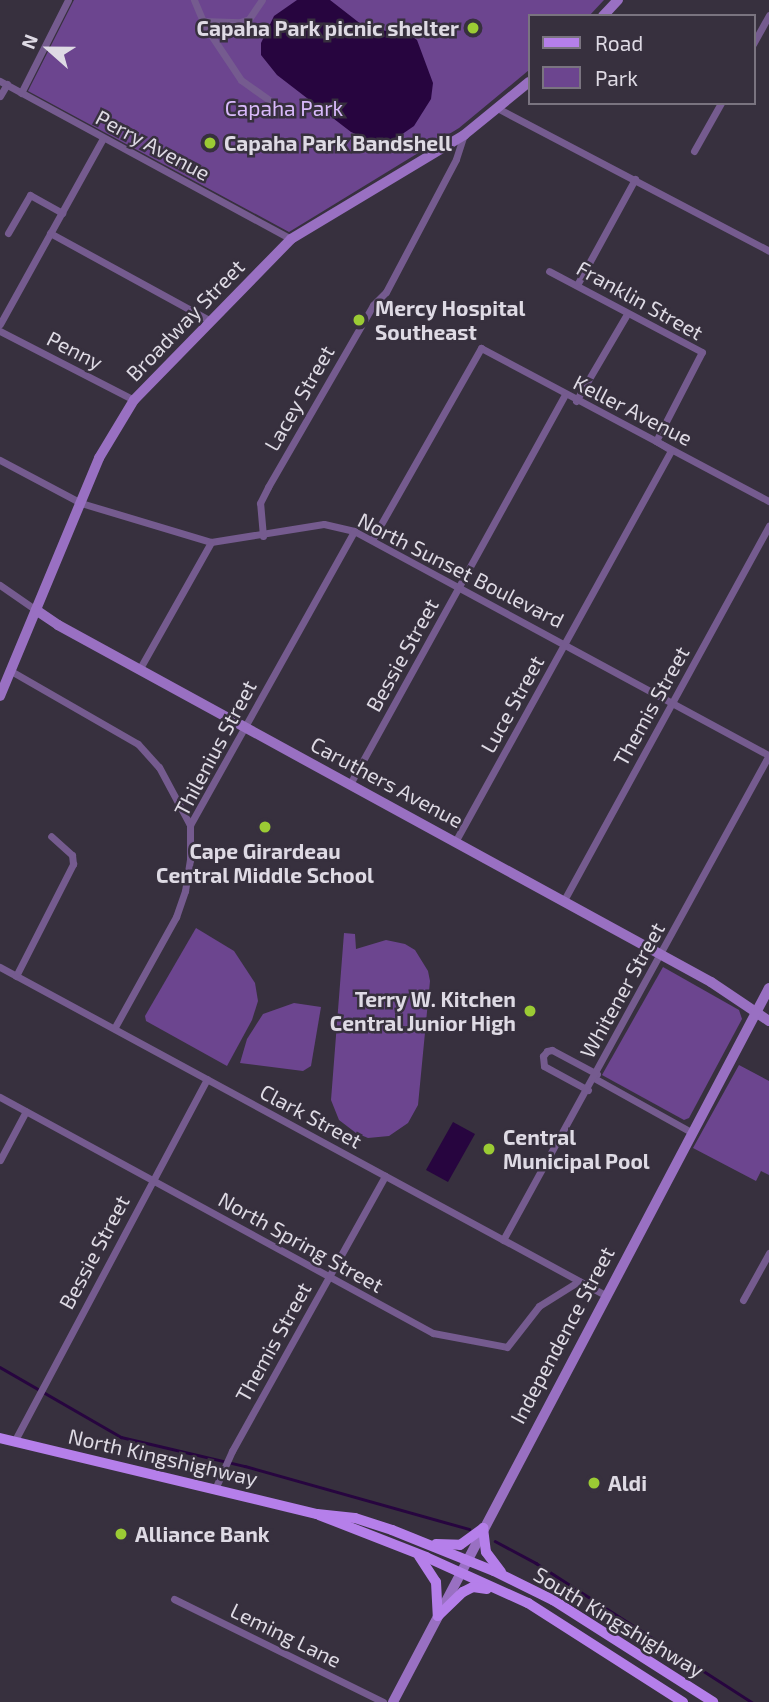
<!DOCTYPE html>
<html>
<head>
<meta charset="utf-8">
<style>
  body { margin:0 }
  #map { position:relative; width:769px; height:1702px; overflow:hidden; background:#37303e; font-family:"Exo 2",sans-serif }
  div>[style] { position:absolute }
  .green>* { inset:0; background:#6c458f }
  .water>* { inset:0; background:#27053f }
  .stream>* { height:2.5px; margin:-1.25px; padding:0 1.25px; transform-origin:1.25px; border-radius:1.25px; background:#27053f }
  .street>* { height:7px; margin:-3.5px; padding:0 3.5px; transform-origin:3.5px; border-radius:3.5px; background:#755b8f }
  .secondary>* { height:10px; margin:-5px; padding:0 5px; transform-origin:5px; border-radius:5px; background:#9970c2 }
  .primary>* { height:10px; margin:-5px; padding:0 5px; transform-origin:5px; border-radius:5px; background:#b57fea }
  .dots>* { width:19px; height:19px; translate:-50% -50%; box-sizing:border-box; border:4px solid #37303e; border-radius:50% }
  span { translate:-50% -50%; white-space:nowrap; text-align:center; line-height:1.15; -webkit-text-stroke:5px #37303e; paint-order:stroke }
  .poi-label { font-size:21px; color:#dedae4; font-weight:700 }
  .right { translate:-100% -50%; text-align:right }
  .left { translate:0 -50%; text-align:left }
  .park-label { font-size:21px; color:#d9bafb }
  .street-label { font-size:21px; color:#dedae4 }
  .legend { position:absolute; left:528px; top:14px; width:228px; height:91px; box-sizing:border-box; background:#37303e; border:2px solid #7a7480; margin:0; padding:9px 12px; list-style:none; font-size:21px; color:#dedae4 }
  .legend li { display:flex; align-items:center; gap:14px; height:35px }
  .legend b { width:35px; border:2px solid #7a7480 }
  .north { position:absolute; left:14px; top:14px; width:70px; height:70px; -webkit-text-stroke:5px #37303e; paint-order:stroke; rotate:291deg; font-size:19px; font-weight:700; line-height:28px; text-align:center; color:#dedae4 }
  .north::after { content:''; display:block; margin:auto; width:24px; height:32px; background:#dedae4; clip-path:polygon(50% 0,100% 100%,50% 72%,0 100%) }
</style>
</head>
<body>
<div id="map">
  <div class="green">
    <div style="clip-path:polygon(74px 0,604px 0,589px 16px,529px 16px,529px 70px,459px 128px,289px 232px,28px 91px)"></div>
    <div style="clip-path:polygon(196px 928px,234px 951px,255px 983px,258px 1001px,252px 1020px,227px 1066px,146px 1021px,145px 1016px)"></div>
    <div style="clip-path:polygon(344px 933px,355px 934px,356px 949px,386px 940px,405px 944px,415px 950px,428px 971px,430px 981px,418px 1105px,408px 1123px,389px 1136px,368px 1138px,356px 1133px,339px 1120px,331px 1100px)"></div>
    <div style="clip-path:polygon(663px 967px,739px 1010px,742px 1019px,689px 1118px,684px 1120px,602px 1075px)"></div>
    <div style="clip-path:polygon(294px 1003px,321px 1007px,311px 1066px,303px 1071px,240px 1063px,247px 1039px,263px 1014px)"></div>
    <div style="clip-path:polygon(739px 1065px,769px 1081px,769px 1175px,761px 1171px,756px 1181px,693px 1148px)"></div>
  </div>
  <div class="water">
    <div style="clip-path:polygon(297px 0,330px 0,366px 28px,409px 34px,417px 40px,433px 83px,431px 99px,414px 126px,398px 137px,383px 142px,365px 138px,351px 132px,277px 75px,261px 55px,261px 43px,274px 16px)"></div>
    <div style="clip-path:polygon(453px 1122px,475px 1134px,448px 1182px,426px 1170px)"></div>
  </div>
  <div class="stream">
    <div style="left:0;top:1367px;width:140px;rotate:30deg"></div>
    <div style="left:121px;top:1437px;width:127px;rotate:13.2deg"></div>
    <div style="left:245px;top:1466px;width:233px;rotate:15.7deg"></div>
    <div style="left:495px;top:1541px;width:47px;rotate:28.2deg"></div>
    <div style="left:536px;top:1563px;width:257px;rotate:32.8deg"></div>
  </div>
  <div class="street">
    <div style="left:194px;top:0;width:28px;rotate:67deg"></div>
    <div style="left:205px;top:26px;width:65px;rotate:56.3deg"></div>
    <div style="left:241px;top:80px;width:43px;rotate:35.5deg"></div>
    <div style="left:203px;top:21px;width:37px;rotate:2deg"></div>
    <div style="left:240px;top:22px;width:9px;rotate:-18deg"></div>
    <div style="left:249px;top:19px;width:23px;rotate:-56deg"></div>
    <div style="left:753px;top:44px;width:33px;rotate:-61deg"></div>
    <div style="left:0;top:81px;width:331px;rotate:28.5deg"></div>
    <div style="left:21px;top:93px;width:104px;rotate:-63.2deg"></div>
    <div style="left:0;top:96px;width:14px;rotate:-60deg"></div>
    <div style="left:499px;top:109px;width:305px;rotate:27.7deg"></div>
    <div style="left:694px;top:151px;width:55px;rotate:-60.6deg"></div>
    <div style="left:8px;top:233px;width:44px;rotate:-59.9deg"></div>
    <div style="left:30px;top:195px;width:37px;rotate:29deg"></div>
    <div style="left:50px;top:233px;width:183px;rotate:28.7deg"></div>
    <div style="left:577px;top:285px;width:121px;rotate:-61.3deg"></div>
    <div style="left:0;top:324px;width:213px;rotate:-61deg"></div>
    <div style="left:0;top:331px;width:151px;rotate:27.2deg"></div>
    <div style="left:576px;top:401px;width:101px;rotate:-59.6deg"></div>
    <div style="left:0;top:460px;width:92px;rotate:28deg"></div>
    <div style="left:81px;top:503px;width:136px;rotate:16.7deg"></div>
    <div style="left:211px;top:542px;width:114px;rotate:-9.1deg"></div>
    <div style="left:324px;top:524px;width:31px;rotate:13deg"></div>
    <div style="left:354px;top:531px;width:472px;rotate:28.4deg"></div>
    <div style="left:263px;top:536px;width:33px;rotate:-95deg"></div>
    <div style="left:260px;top:503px;width:18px;rotate:-63deg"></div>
    <div style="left:268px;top:487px;width:210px;rotate:-60deg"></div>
    <div style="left:373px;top:305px;width:18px;rotate:-45deg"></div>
    <div style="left:386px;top:292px;width:150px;rotate:-62.2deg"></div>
    <div style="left:456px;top:159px;width:25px;rotate:-72deg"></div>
    <div style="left:372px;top:540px;width:221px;rotate:-60.4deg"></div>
    <div style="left:481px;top:348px;width:326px;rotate:28deg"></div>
    <div style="left:0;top:585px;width:44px;rotate:34.8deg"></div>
    <div style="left:139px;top:670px;width:147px;rotate:-60.6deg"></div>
    <div style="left:11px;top:671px;width:146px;rotate:29.9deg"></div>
    <div style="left:138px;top:744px;width:31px;rotate:48deg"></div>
    <div style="left:159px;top:767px;width:66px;rotate:61.9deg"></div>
    <div style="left:350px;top:784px;width:444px;rotate:-61.1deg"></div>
    <div style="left:455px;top:842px;width:448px;rotate:-61.1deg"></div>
    <div style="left:671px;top:450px;width:17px;rotate:-149deg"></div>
    <div style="left:656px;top:441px;width:100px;rotate:-62.7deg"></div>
    <div style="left:702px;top:352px;width:173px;rotate:-152.1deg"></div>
    <div style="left:563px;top:902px;width:429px;rotate:-61.3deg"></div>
    <div style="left:0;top:967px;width:688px;rotate:28.46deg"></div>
    <div style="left:16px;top:976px;width:126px;rotate:-63deg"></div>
    <div style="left:73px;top:864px;width:9px;rotate:-96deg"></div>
    <div style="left:72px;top:855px;width:28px;rotate:-138deg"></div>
    <div style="left:115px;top:1027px;width:126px;rotate:-61deg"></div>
    <div style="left:176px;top:917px;width:28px;rotate:-71deg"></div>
    <div style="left:185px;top:891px;width:31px;rotate:-81deg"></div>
    <div style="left:190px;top:860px;width:35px;rotate:-90deg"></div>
    <div style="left:190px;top:825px;width:337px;rotate:-60.8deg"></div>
    <div style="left:594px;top:1078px;width:111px;rotate:29.1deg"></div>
    <div style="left:588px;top:1090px;width:50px;rotate:-151.4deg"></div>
    <div style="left:544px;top:1066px;width:10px;rotate:-96deg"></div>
    <div style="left:543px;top:1056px;width:6px;rotate:-51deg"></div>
    <div style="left:547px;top:1051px;width:5px;rotate:-11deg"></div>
    <div style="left:552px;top:1050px;width:51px;rotate:28.1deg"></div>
    <div style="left:0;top:1097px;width:493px;rotate:28.6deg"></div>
    <div style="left:433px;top:1333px;width:75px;rotate:10.7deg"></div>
    <div style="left:507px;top:1347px;width:52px;rotate:-52deg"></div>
    <div style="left:539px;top:1306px;width:47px;rotate:-32deg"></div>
    <div style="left:0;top:1160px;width:55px;rotate:-62deg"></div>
    <div style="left:503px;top:1240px;width:553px;rotate:-61.26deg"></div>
    <div style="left:743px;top:1300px;width:54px;rotate:-61deg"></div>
    <div style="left:14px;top:1442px;width:411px;rotate:-62deg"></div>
    <div style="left:215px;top:1489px;width:42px;rotate:-65.9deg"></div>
    <div style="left:232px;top:1451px;width:315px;rotate:-60.9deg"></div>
    <div style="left:174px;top:1599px;width:233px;rotate:26.2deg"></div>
  </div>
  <div class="secondary">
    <div style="left:603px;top:16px;width:22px;rotate:-47deg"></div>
    <div style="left:36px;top:610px;width:27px;rotate:34deg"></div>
    <div style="left:58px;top:625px;width:744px;rotate:28.67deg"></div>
    <div style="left:711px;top:982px;width:70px;rotate:33.9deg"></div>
    <div style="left:0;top:696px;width:258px;rotate:-67.4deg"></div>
    <div style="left:99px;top:458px;width:68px;rotate:-58.9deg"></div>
    <div style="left:134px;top:400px;width:225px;rotate:-45.7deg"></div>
    <div style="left:291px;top:239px;width:202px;rotate:-31deg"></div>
    <div style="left:464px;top:135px;width:84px;rotate:-39.2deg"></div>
    <div style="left:393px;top:1702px;width:807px;rotate:-62.23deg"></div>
  </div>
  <div class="primary">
    <div style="left:0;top:1438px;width:326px;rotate:13.5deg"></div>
    <div style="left:317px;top:1514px;width:38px;rotate:6deg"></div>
    <div style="left:355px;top:1518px;width:39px;rotate:18deg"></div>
    <div style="left:392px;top:1530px;width:110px;rotate:21.9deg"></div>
    <div style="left:494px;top:1571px;width:66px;rotate:26.2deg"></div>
    <div style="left:553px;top:1600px;width:190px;rotate:32.5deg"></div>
    <div style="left:319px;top:1515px;width:115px;rotate:21.4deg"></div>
    <div style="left:426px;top:1557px;width:112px;rotate:24.3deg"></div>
    <div style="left:528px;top:1603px;width:184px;rotate:32.6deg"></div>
    <div style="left:436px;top:1544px;width:24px;rotate:2deg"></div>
    <div style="left:460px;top:1545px;width:29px;rotate:-36deg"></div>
    <div style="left:483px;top:1528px;width:24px;rotate:83deg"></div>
    <div style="left:486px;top:1552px;width:25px;rotate:53deg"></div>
    <div style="left:419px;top:1556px;width:31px;rotate:57deg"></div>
    <div style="left:436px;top:1582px;width:34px;rotate:87deg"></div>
    <div style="left:438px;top:1616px;width:35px;rotate:-44deg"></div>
    <div style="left:463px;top:1592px;width:11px;rotate:-27deg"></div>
    <div style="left:473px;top:1587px;width:14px;rotate:8deg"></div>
  </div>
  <div class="dots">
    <div style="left:473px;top:28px;background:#9bcb34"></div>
    <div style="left:210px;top:143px;background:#9bcb34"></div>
    <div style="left:359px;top:320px;background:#9bcb34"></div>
    <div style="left:265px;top:827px;background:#9bcb34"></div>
    <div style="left:530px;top:1011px;background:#9bcb34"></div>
    <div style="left:489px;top:1149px;background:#9bcb34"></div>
    <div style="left:594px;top:1483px;background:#9bcb34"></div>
    <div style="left:121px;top:1534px;background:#9bcb34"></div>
  </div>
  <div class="poi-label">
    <span class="right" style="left:459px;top:28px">Capaha Park picnic shelter</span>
    <span class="left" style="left:224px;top:143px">Capaha Park Bandshell</span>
    <span class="left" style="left:375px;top:320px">Mercy Hospital<br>Southeast</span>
    <span style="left:265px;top:863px">Cape Girardeau<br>Central Middle School</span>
    <span class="right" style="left:516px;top:1011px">Terry W. Kitchen<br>Central Junior High</span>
    <span class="left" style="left:503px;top:1149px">Central<br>Municipal Pool</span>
    <span class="left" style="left:608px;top:1483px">Aldi</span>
    <span class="left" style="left:135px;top:1534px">Alliance Bank</span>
  </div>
  <div class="park-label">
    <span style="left:284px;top:108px">Capaha Park</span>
  </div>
  <div class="street-label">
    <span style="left:153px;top:145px;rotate:28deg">Perry Avenue</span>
    <span style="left:640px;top:300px;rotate:29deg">Franklin Street</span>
    <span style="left:185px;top:320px;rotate:-46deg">Broadway Street</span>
    <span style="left:75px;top:350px;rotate:27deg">Penny</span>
    <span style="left:299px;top:398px;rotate:-60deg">Lacey Street</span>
    <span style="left:633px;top:410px;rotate:27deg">Keller Avenue</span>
    <span style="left:461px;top:570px;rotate:27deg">North Sunset Boulevard</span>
    <span style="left:402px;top:655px;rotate:-61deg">Bessie Street</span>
    <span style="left:512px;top:704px;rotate:-61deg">Luce Street</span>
    <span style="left:651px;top:706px;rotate:-61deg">Themis Street</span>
    <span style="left:215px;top:748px;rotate:-62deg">Thilenius Street</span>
    <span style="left:387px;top:782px;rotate:28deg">Caruthers Avenue</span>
    <span style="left:622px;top:990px;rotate:-61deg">Whitener Street</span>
    <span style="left:311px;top:1116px;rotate:28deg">Clark Street</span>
    <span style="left:301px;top:1242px;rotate:29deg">North Spring Street</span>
    <span style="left:94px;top:1252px;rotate:-62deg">Bessie Street</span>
    <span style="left:562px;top:1335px;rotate:-62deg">Independence Street</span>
    <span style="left:273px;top:1342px;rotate:-61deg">Themis Street</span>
    <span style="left:163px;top:1457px;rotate:13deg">North Kingshighway</span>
    <span style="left:619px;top:1622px;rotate:31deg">South Kingshighway</span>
    <span style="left:286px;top:1635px;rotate:26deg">Leming Lane</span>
  </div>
  <ul class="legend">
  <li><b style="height:9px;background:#b57fea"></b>Road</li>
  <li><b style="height:19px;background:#6c458f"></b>Park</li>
  </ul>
  <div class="north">N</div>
</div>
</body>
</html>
